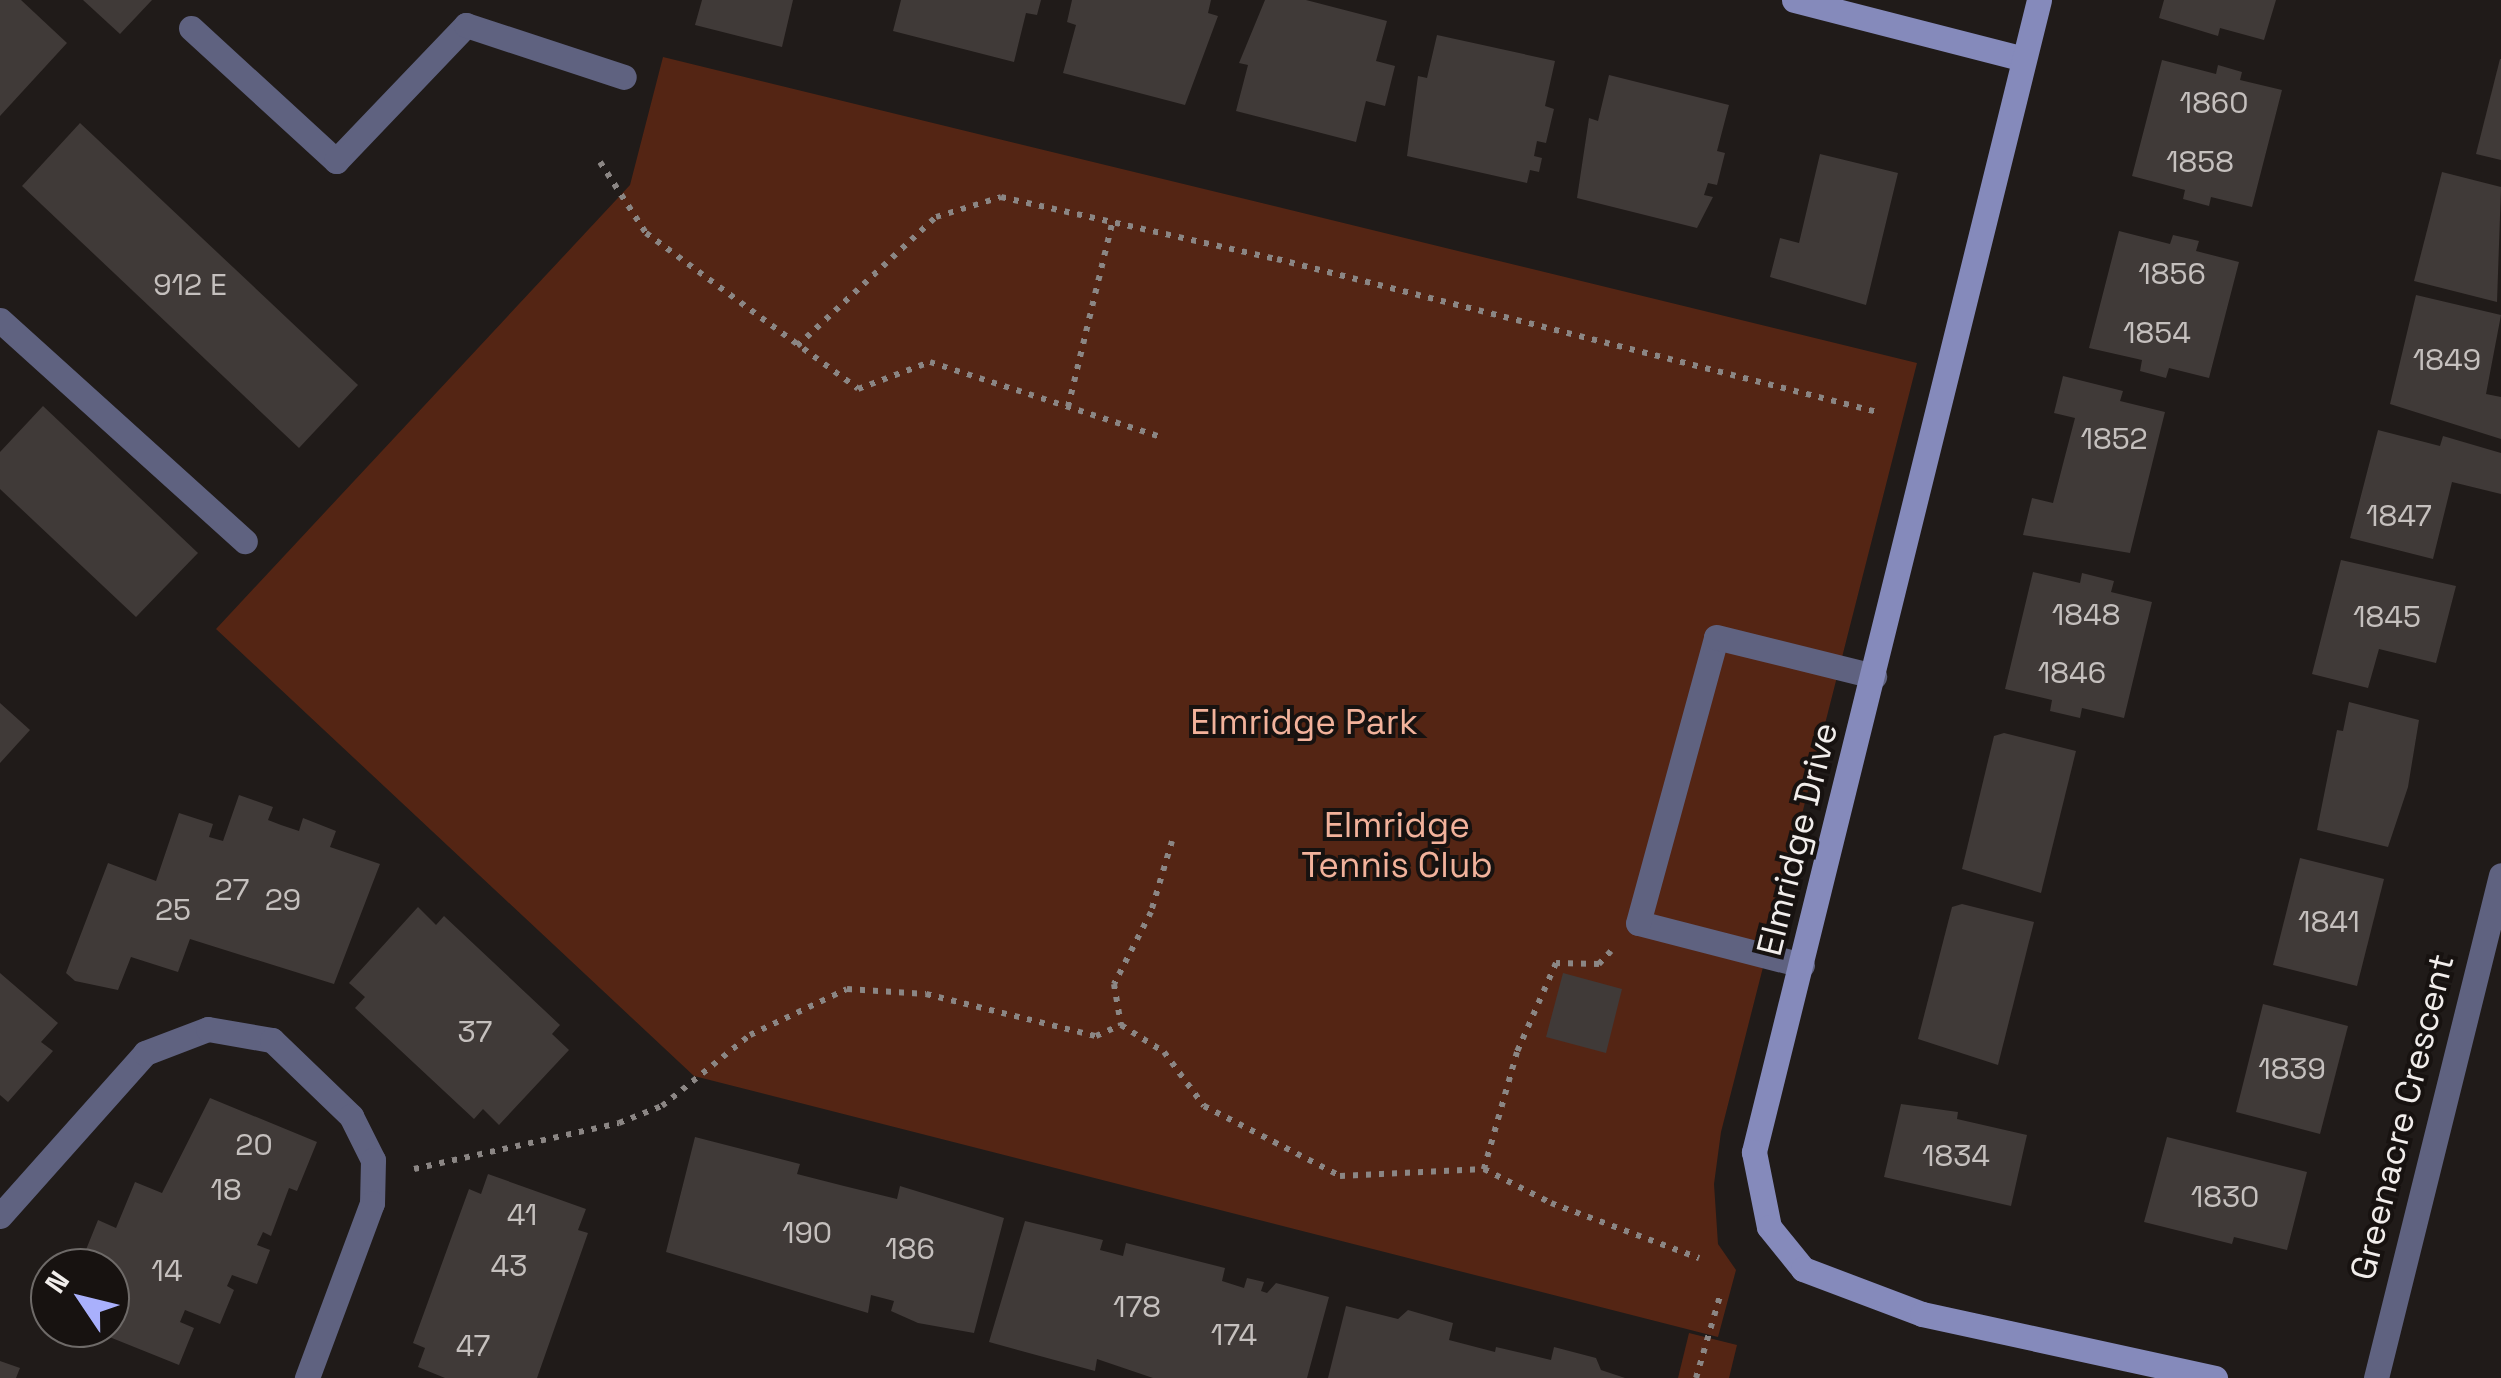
<!DOCTYPE html>
<html>
<head>
<meta charset="utf-8">
<style>
  body { margin:0 }
  #map { position:relative; width:2501px; height:1378px; overflow:hidden; background:#201b19; font-family:"Space Grotesk",sans-serif }
  div>[style] { position:absolute }
  .green>* { inset:0; background:#542514 }
  .building>* { inset:0; background:#403a38 }
  .path>* { height:6px; margin-top:-3px; transform-origin:0; background:repeating-linear-gradient(90deg,#8b8684 0 5px,transparent 0 13px) }
  .lane>* { height:25px; margin:-12.5px; padding:0 12.5px; transform-origin:12.5px; border-radius:12.5px; background:#5f6280 }
  .street>* { height:25px; margin:-12.5px; padding:0 12.5px; transform-origin:12.5px; border-radius:12.5px; background:#5f6280 }
  .secondary>* { height:25px; margin:-12.5px; padding:0 12.5px; transform-origin:12.5px; border-radius:12.5px; background:#858abb }
  span { translate:-50% -50%; white-space:nowrap; text-align:center; line-height:1.15; -webkit-text-stroke:8px #171210; paint-order:stroke }
  .number-label { font-size:30px; color:#c5c0be }
  .number-label span { -webkit-text-stroke-width:0 }
  .park-label { font-size:35px; color:#f2b29b }
  .street-label { font-size:35px; color:#f1edeb }
  .north { position:absolute; left:30px; top:1248px; width:100px; height:100px; box-sizing:border-box; background:#171210; border:2px solid #6e6a68; border-radius:50%; rotate:305deg; font-size:28px; font-weight:700; line-height:40px; text-align:center; color:#f1edeb }
  .north::after { content:''; display:block; margin:auto; width:35px; height:45px; background:#a9b0fc; clip-path:polygon(50% 0,100% 100%,50% 72%,0 100%) }
</style>
</head>
<body>
<div id="map">
  <div class="green">
    <div style="clip-path:polygon(663px 57px,1917px 363px,1721px 1132px,1714px 1184px,1718px 1244px,1736px 1270px,1718px 1337px,694px 1076px,216px 629px,630px 185px)"></div>
    <div style="clip-path:polygon(1689px 1333px,1737px 1345px,1729px 1378px,1678px 1378px)"></div>
  </div>
  <div class="building">
    <div style="clip-path:polygon(0 0,21px 0,67px 43px,0 116px)"></div>
    <div style="clip-path:polygon(83px 0,152px 0,120px 34px)"></div>
    <div style="clip-path:polygon(702px 0,793px 0,782px 47px,695px 25px)"></div>
    <div style="clip-path:polygon(901px 0,1041px 0,1037px 15px,1026px 13px,1014px 62px,893px 31px)"></div>
    <div style="clip-path:polygon(1072px 0,1211px 0,1208px 13px,1218px 16px,1185px 105px,1063px 73px,1076px 25px,1067px 22px)"></div>
    <div style="clip-path:polygon(1265px 0,1306px 0,1387px 21px,1376px 61px,1395px 66px,1385px 106px,1366px 101px,1356px 142px,1236px 111px,1248px 65px,1239px 63px)"></div>
    <div style="clip-path:polygon(2164px 0,2276px 0,2264px 40px,2220px 28px,2218px 36px,2159px 18px)"></div>
    <div style="clip-path:polygon(1437px 35px,1555px 61px,1545px 106px,1554px 109px,1546px 143px,1537px 141px,1534px 156px,1542px 158px,1539px 172px,1530px 170px,1527px 183px,1407px 156px,1418px 76px,1427px 78px)"></div>
    <div style="clip-path:polygon(2500px 59px,2501px 59px,2501px 160px,2476px 154px)"></div>
    <div style="clip-path:polygon(2162px 60px,2216px 74px,2218px 65px,2242px 72px,2240px 80px,2282px 90px,2252px 207px,2211px 197px,2209px 206px,2183px 199px,2185px 190px,2132px 176px)"></div>
    <div style="clip-path:polygon(1609px 75px,1729px 105px,1717px 151px,1725px 153px,1717px 185px,1708px 183px,1704px 195px,1713px 197px,1697px 228px,1577px 198px,1589px 118px,1598px 121px)"></div>
    <div style="clip-path:polygon(80px 123px,358px 385px,299px 448px,22px 186px)"></div>
    <div style="clip-path:polygon(1820px 154px,1898px 173px,1866px 305px,1770px 277px,1780px 238px,1799px 243px)"></div>
    <div style="clip-path:polygon(2442px 172px,2501px 187px,2497px 302px,2414px 281px)"></div>
    <div style="clip-path:polygon(2119px 231px,2170px 244px,2173px 235px,2199px 241px,2196px 251px,2239px 262px,2209px 378px,2169px 368px,2166px 378px,2140px 371px,2142px 360px,2089px 348px)"></div>
    <div style="clip-path:polygon(2416px 295px,2501px 315px,2486px 394px,2501px 397px,2501px 439px,2390px 404px)"></div>
    <div style="clip-path:polygon(2063px 376px,2123px 391px,2120px 401px,2165px 412px,2130px 553px,2023px 535px,2032px 498px,2053px 503px,2064px 460px,2075px 418px,2054px 413px)"></div>
    <div style="clip-path:polygon(43px 406px,198px 553px,136px 617px,0 489px,0 452px)"></div>
    <div style="clip-path:polygon(2378px 430px,2440px 446px,2443px 436px,2501px 453px,2501px 494px,2452px 482px,2433px 559px,2350px 538px)"></div>
    <div style="clip-path:polygon(2341px 560px,2456px 586px,2436px 663px,2379px 649px,2368px 688px,2312px 674px)"></div>
    <div style="clip-path:polygon(2033px 572px,2080px 583px,2082px 573px,2114px 581px,2111px 592px,2152px 602px,2124px 718px,2082px 708px,2080px 718px,2050px 711px,2052px 700px,2005px 689px)"></div>
    <div style="clip-path:polygon(2349px 702px,2419px 720px,2408px 787px,2388px 847px,2317px 830px,2337px 730px,2343px 731px)"></div>
    <div style="clip-path:polygon(0 703px,30px 730px,0 763px)"></div>
    <div style="clip-path:polygon(2004px 733px,2076px 751px,2041px 893px,1962px 869px,1994px 736px)"></div>
    <div style="clip-path:polygon(239px 795px,273px 807px,268px 820px,281px 825px,299px 831px,303px 818px,336px 831px,330px 847px,380px 864px,334px 984px,190px 939px,178px 972px,131px 957px,118px 990px,75px 981px,66px 973px,108px 863px,156px 881px,179px 813px,213px 824px,209px 837px,223px 841px)"></div>
    <div style="clip-path:polygon(2300px 858px,2384px 879px,2357px 986px,2273px 965px)"></div>
    <div style="clip-path:polygon(1962px 904px,2034px 922px,1998px 1065px,1918px 1039px,1952px 907px)"></div>
    <div style="clip-path:polygon(418px 907px,436px 925px,444px 916px,560px 1025px,552px 1034px,569px 1050px,499px 1125px,483px 1109px,474px 1119px,355px 1008px,365px 997px,349px 983px)"></div>
    <div style="clip-path:polygon(0 973px,58px 1023px,41px 1042px,53px 1051px,8px 1102px,0 1095px)"></div>
    <div style="clip-path:polygon(1563px 973px,1622px 989px,1606px 1053px,1546px 1037px)"></div>
    <div style="clip-path:polygon(2263px 1004px,2348px 1026px,2320px 1134px,2236px 1112px)"></div>
    <div style="clip-path:polygon(210px 1098px,317px 1142px,297px 1191px,289px 1188px,271px 1236px,263px 1232px,257px 1245px,270px 1250px,257px 1284px,232px 1275px,227px 1286px,234px 1290px,220px 1324px,185px 1310px,180px 1322px,194px 1328px,179px 1365px,87px 1328px,110px 1328px,110px 1268px,53px 1268px,57px 1258px,79px 1267px,98px 1220px,116px 1228px,135px 1182px,162px 1193px)"></div>
    <div style="clip-path:polygon(1901px 1104px,1958px 1112px,1957px 1119px,2027px 1135px,2011px 1206px,1884px 1177px)"></div>
    <div style="clip-path:polygon(695px 1137px,800px 1164px,797px 1174px,844px 1186px,897px 1199px,900px 1186px,1004px 1218px,974px 1333px,918px 1323px,891px 1311px,894px 1301px,871px 1295px,868px 1313px,666px 1252px)"></div>
    <div style="clip-path:polygon(2167px 1137px,2307px 1172px,2287px 1250px,2234px 1237px,2232px 1244px,2144px 1222px)"></div>
    <div style="clip-path:polygon(488px 1174px,586px 1209px,578px 1230px,588px 1233px,537px 1378px,445px 1378px,418px 1367px,425px 1348px,413px 1343px,469px 1189px,481px 1194px)"></div>
    <div style="clip-path:polygon(1025px 1221px,1103px 1240px,1100px 1250px,1123px 1256px,1126px 1243px,1225px 1268px,1222px 1281px,1244px 1288px,1247px 1278px,1264px 1282px,1261px 1291px,1267px 1293px,1276px 1283px,1329px 1297px,1307px 1378px,1153px 1378px,1097px 1359px,1095px 1371px,989px 1342px)"></div>
    <div style="clip-path:polygon(50px 1275px,50px 1313px,36px 1308px)"></div>
    <div style="clip-path:polygon(1346px 1306px,1398px 1319px,1408px 1310px,1453px 1323px,1449px 1340px,1495px 1352px,1496px 1347px,1551px 1360px,1554px 1347px,1596px 1358px,1601px 1370px,1625px 1378px,1328px 1378px)"></div>
    <div style="clip-path:polygon(0 1361px,20px 1368px,16px 1378px,0 1378px)"></div>
  </div>
  <div class="path">
    <div style="left:600px;top:162px;width:85px;rotate:57.1deg"></div>
    <div style="left:646px;top:233px;width:263px;rotate:36.3deg"></div>
    <div style="left:858px;top:389px;width:77px;rotate:-20.6deg"></div>
    <div style="left:930px;top:362px;width:243px;rotate:18deg"></div>
    <div style="left:797px;top:346px;width:190px;rotate:-42.9deg"></div>
    <div style="left:936px;top:217px;width:68px;rotate:-17.1deg"></div>
    <div style="left:1001px;top:197px;width:283px;rotate:12.7deg"></div>
    <div style="left:1277px;top:259px;width:623px;rotate:14.3deg"></div>
    <div style="left:1068px;top:407px;width:188px;rotate:-76.5deg"></div>
    <div style="left:1172px;top:841px;width:74px;rotate:106.5deg"></div>
    <div style="left:1151px;top:912px;width:81px;rotate:117.2deg"></div>
    <div style="left:1114px;top:984px;width:42px;rotate:80.3deg"></div>
    <div style="left:1121px;top:1025px;width:51px;rotate:32.1deg"></div>
    <div style="left:1164px;top:1052px;width:67px;rotate:53.5deg"></div>
    <div style="left:1204px;top:1106px;width:153px;rotate:27.2deg"></div>
    <div style="left:1340px;top:1176px;width:144px;rotate:-2.8deg"></div>
    <div style="left:1611px;top:951px;width:18px;rotate:133deg"></div>
    <div style="left:1599px;top:964px;width:43px;rotate:-178.7deg"></div>
    <div style="left:1556px;top:963px;width:97px;rotate:113.7deg"></div>
    <div style="left:1517px;top:1052px;width:122px;rotate:105.8deg"></div>
    <div style="left:1484px;top:1169px;width:75px;rotate:26.9deg"></div>
    <div style="left:1551px;top:1203px;width:158px;rotate:20.4deg"></div>
    <div style="left:414px;top:1169px;width:210px;rotate:-12.6deg"></div>
    <div style="left:619px;top:1123px;width:46px;rotate:-21.6deg"></div>
    <div style="left:662px;top:1106px;width:113px;rotate:-38.9deg"></div>
    <div style="left:750px;top:1035px;width:107px;rotate:-25.4deg"></div>
    <div style="left:847px;top:989px;width:79px;rotate:3.6deg"></div>
    <div style="left:926px;top:994px;width:175px;rotate:13.9deg"></div>
    <div style="left:1096px;top:1036px;width:27px;rotate:-24deg"></div>
    <div style="left:1696px;top:1378px;width:85px;rotate:-73.7deg"></div>
  </div>
  <div class="lane">
    <div style="left:191px;top:28px;width:197px;rotate:42.5deg"></div>
    <div style="left:336px;top:161px;width:188px;rotate:-46.3deg"></div>
    <div style="left:466px;top:25px;width:166px;rotate:18.2deg"></div>
    <div style="left:0;top:320px;width:330px;rotate:42.1deg"></div>
    <div style="left:1802px;top:965px;width:169px;rotate:-165.6deg"></div>
    <div style="left:1638px;top:923px;width:296px;rotate:-74.7deg"></div>
    <div style="left:1716px;top:637px;width:163px;rotate:13.9deg"></div>
  </div>
  <div class="street">
    <div style="left:0;top:1216px;width:218px;rotate:-48.3deg"></div>
    <div style="left:145px;top:1053px;width:67px;rotate:-20.9deg"></div>
    <div style="left:208px;top:1029px;width:65px;rotate:9.8deg"></div>
    <div style="left:272px;top:1040px;width:110px;rotate:43.9deg"></div>
    <div style="left:351px;top:1116px;width:49px;rotate:63.4deg"></div>
    <div style="left:373px;top:1160px;width:43px;rotate:91.3deg"></div>
    <div style="left:372px;top:1203px;width:187px;rotate:110.4deg"></div>
    <div style="left:2376px;top:1378px;width:518px;rotate:-76.04deg"></div>
  </div>
  <div class="secondary">
    <div style="left:1794px;top:0;width:236px;rotate:14.4deg"></div>
    <div style="left:2039px;top:0;width:1187px;rotate:103.9deg"></div>
    <div style="left:1754px;top:1152px;width:76px;rotate:78.7deg"></div>
    <div style="left:1769px;top:1227px;width:54px;rotate:51deg"></div>
    <div style="left:1803px;top:1269px;width:127px;rotate:20.7deg"></div>
    <div style="left:1922px;top:1314px;width:300px;rotate:12.3deg"></div>
  </div>
  <div class="number-label">
    <span style="left:2214px;top:103px">1860</span>
    <span style="left:2200px;top:162px">1858</span>
    <span style="left:2172px;top:274px">1856</span>
    <span style="left:190px;top:285px">912 E</span>
    <span style="left:2157px;top:333px">1854</span>
    <span style="left:2447px;top:360px">1849</span>
    <span style="left:2114px;top:439px">1852</span>
    <span style="left:2399px;top:516px">1847</span>
    <span style="left:2086px;top:615px">1848</span>
    <span style="left:2387px;top:617px">1845</span>
    <span style="left:2072px;top:673px">1846</span>
    <span style="left:232px;top:890px">27</span>
    <span style="left:283px;top:900px">29</span>
    <span style="left:173px;top:910px">25</span>
    <span style="left:2329px;top:922px">1841</span>
    <span style="left:475px;top:1032px">37</span>
    <span style="left:2292px;top:1069px">1839</span>
    <span style="left:254px;top:1145px">20</span>
    <span style="left:1956px;top:1156px">1834</span>
    <span style="left:226px;top:1190px">18</span>
    <span style="left:2225px;top:1197px">1830</span>
    <span style="left:522px;top:1215px">41</span>
    <span style="left:807px;top:1233px">190</span>
    <span style="left:910px;top:1249px">186</span>
    <span style="left:509px;top:1266px">43</span>
    <span style="left:167px;top:1271px">14</span>
    <span style="left:1137px;top:1307px">178</span>
    <span style="left:1234px;top:1335px">174</span>
    <span style="left:473px;top:1346px">47</span>
  </div>
  <div class="park-label">
    <span style="left:1304px;top:722px">Elmridge Park</span>
    <span style="left:1397px;top:845px">Elmridge<br>Tennis Club</span>
  </div>
  <div class="street-label">
    <span style="left:1797px;top:839px;rotate:-76deg">Elmridge Drive</span>
    <span style="left:2402px;top:1117px;rotate:-76deg">Greenacre Crescent</span>
  </div>
  <div class="north">N</div>
</div>
</body>
</html>
